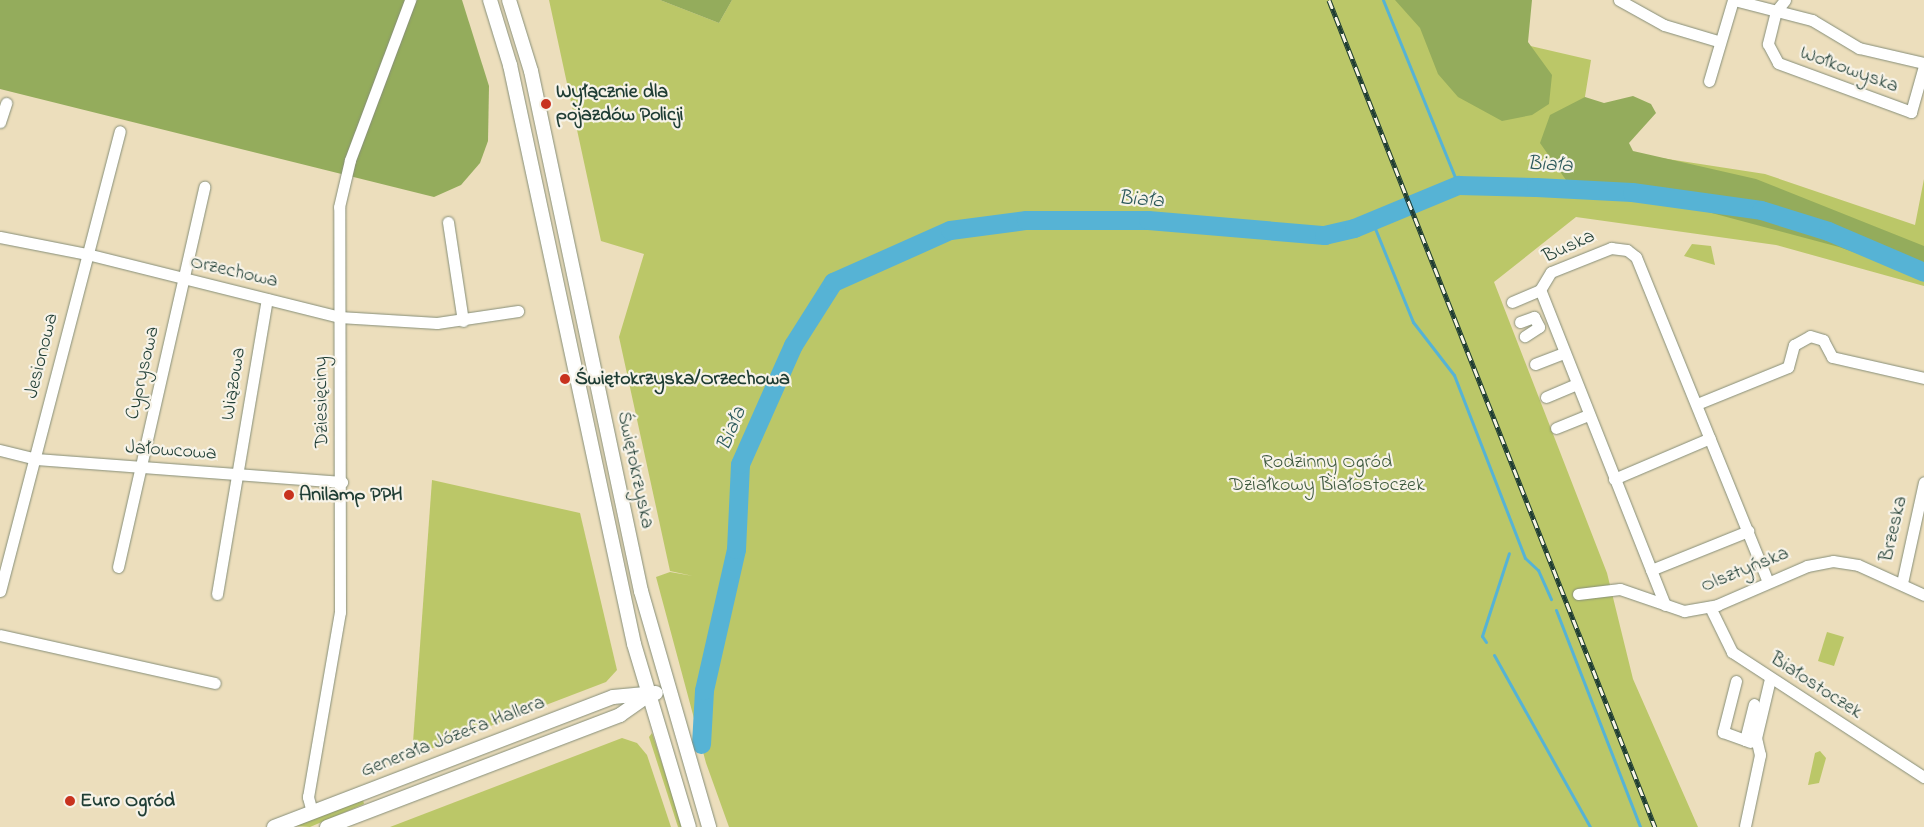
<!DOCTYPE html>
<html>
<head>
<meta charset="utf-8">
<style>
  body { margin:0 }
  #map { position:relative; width:1924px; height:827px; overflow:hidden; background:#ecdebc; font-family:"Indie Flower",sans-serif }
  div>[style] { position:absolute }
  .green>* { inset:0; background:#bbc768 }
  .forest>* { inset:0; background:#94ac5c }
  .stream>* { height:3px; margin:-1.5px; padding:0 1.5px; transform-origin:1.5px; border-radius:1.5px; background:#56b3d5 }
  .river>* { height:19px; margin:-9.5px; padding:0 9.5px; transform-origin:9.5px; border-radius:9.5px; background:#56b3d5 }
  .roads { filter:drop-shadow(0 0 1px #868e78) drop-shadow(0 0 1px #868e78) }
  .minor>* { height:11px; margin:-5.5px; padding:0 5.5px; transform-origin:5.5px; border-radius:5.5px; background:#fff }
  .major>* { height:14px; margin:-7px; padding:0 7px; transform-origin:7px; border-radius:7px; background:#fff }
  .rail>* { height:5px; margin-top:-2.5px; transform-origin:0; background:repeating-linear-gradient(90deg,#f7f3e8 0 9px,#1f3d34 0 18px); box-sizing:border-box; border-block:1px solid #1f3d34 }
  .dots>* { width:14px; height:14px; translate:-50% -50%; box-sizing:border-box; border:2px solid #f7f3e8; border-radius:50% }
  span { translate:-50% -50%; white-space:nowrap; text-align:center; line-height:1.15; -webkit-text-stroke:4.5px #f7f3e8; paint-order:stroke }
  .street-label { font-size:20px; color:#1f3d34 }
  .poi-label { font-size:20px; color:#1f3d34; font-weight:700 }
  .left { translate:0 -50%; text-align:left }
  .park-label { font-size:20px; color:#3e593e }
  .water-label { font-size:21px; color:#2d5a5c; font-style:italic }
</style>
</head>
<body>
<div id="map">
  <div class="green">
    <div style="clip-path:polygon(549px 0,660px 0,719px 23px,732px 0,1514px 0,1504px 40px,1591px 60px,1577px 145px,1765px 174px,1915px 225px,1924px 179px,1924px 286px,1776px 245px,1576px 217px,1494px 282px,1607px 573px,1633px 679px,1698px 827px,729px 827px,706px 763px,656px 577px,670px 572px,693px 576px,670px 571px,619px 337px,644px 254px,601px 241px)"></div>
    <div style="clip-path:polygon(1692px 244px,1711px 246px,1715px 265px,1684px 256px)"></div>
    <div style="clip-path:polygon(432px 480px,580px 513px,617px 670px,606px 682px,412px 756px)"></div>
    <div style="clip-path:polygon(1827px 632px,1844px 637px,1834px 666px,1818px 661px)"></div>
    <div style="clip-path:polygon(652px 733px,683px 827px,678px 827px,649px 737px)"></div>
    <div style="clip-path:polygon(622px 738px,637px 743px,647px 755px,671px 827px,390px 827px)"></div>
    <div style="clip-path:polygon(1820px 751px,1826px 758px,1819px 783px,1808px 785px,1815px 753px)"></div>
    <div style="clip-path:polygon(363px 800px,364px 804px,310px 827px,295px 826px)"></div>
  </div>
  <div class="forest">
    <div style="clip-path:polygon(0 0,462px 0,489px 86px,488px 141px,480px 163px,461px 185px,434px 197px,0 89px)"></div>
    <div style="clip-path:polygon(660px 0,732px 0,719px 23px)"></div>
    <div style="clip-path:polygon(1395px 0,1532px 0,1528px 42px,1552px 75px,1549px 104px,1532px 115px,1502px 121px,1458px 97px,1438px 74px,1420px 28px)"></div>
    <div style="clip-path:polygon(1633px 96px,1651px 104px,1656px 113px,1629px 143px,1633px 151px,1756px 179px,1924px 246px,1924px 277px,1839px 247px,1663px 200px,1592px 197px,1573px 190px,1540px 143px,1550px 115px,1585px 97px,1604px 103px)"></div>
  </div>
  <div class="stream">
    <div style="left:1383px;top:0;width:200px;rotate:67.9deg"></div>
    <div style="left:1372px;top:221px;width:109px;rotate:67.9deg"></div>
    <div style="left:1413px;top:322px;width:67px;rotate:52.3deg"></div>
    <div style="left:1454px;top:375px;width:196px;rotate:68.8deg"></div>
    <div style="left:1525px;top:558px;width:18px;rotate:43deg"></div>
    <div style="left:1538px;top:570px;width:32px;rotate:66deg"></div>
    <div style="left:1556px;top:610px;width:233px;rotate:68.8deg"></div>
    <div style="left:1486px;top:642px;width:7px;rotate:-124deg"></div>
    <div style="left:1482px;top:636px;width:87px;rotate:-72deg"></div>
    <div style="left:1494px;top:655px;width:197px;rotate:60.8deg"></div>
  </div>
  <div class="river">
    <div style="left:701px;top:744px;width:54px;rotate:-86.8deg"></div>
    <div style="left:704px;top:690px;width:145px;rotate:-77.2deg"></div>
    <div style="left:736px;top:549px;width:85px;rotate:-87.3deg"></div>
    <div style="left:740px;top:464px;width:130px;rotate:-66deg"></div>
    <div style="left:793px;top:345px;width:75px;rotate:-57.6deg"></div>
    <div style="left:833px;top:282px;width:128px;rotate:-24deg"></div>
    <div style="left:950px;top:230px;width:77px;rotate:-7.5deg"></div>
    <div style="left:1026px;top:220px;width:122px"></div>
    <div style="left:1148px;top:220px;width:177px;rotate:4.9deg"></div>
    <div style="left:1324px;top:235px;width:31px;rotate:-13deg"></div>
    <div style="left:1354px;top:228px;width:113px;rotate:-22.5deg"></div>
    <div style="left:1458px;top:185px;width:78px;rotate:1.5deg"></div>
    <div style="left:1536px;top:187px;width:96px;rotate:3deg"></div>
    <div style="left:1632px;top:192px;width:130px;rotate:7.9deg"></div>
    <div style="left:1761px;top:210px;width:70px;rotate:17.4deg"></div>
    <div style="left:1828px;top:231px;width:104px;rotate:23.1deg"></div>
  </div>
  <div class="roads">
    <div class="minor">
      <div style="left:1619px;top:0;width:51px;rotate:29.1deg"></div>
      <div style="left:1664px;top:25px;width:56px;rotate:16.5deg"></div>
      <div style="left:1734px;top:0;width:81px;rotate:14.4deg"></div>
      <div style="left:1812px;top:20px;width:55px;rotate:30.8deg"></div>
      <div style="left:1859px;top:48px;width:67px;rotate:13deg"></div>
      <div style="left:1785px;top:0;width:14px;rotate:129deg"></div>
      <div style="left:1776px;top:11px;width:34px;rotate:104deg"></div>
      <div style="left:1768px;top:44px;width:21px;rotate:62deg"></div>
      <div style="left:1778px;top:63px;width:142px;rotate:20.2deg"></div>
      <div style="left:1911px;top:112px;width:48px;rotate:-74.2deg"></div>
      <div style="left:1709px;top:81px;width:84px;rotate:-73.5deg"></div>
      <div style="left:0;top:122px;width:20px;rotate:-72deg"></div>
      <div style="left:448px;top:222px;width:100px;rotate:81.4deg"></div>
      <div style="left:0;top:237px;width:89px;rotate:11.1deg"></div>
      <div style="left:87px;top:254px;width:260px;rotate:14deg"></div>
      <div style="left:339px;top:317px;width:98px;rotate:3.5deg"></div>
      <div style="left:437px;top:323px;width:82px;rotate:-8.4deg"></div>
      <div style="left:1512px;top:302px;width:30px;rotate:-23deg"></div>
      <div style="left:1520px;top:322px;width:15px;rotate:-20deg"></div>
      <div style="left:1534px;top:317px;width:11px;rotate:63deg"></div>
      <div style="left:1539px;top:327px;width:17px;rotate:147deg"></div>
      <div style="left:1535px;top:364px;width:31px;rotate:-21deg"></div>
      <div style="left:1546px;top:397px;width:33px;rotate:-23deg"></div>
      <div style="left:1697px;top:404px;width:98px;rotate:-22.1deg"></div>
      <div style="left:1788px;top:367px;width:23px;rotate:-75deg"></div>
      <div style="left:1794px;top:345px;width:18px;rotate:-29deg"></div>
      <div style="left:1810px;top:336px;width:14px;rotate:17deg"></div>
      <div style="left:1823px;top:340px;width:19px;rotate:62deg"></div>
      <div style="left:1832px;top:357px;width:94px;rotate:12.9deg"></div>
      <div style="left:1556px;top:428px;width:35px;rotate:-22deg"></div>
      <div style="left:0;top:450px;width:37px;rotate:14deg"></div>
      <div style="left:36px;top:459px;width:307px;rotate:4.3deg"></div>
      <div style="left:1614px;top:479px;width:104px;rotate:-23.1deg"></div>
      <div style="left:118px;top:567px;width:390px;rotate:-77.2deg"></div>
      <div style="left:1651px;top:570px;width:105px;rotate:-21.9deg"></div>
      <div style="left:1902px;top:583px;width:103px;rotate:-77.7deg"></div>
      <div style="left:0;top:591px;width:475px;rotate:-75.4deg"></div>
      <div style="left:217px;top:594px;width:299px;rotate:-80.4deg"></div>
      <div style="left:1578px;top:594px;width:42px;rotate:-6.8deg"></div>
      <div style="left:1620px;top:589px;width:68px;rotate:19deg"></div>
      <div style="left:1684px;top:611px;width:34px;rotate:-10deg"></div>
      <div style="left:1717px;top:605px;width:98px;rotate:-23.4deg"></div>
      <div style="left:1807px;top:566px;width:26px;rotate:-11deg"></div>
      <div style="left:1833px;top:561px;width:25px;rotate:9deg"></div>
      <div style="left:1858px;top:565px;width:72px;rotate:24.4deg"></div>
      <div style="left:1665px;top:605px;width:339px;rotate:-111.6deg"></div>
      <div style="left:1540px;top:290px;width:21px;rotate:-59deg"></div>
      <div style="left:1551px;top:272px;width:65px;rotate:-21.8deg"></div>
      <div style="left:1611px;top:248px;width:16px;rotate:7deg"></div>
      <div style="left:1627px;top:250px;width:11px;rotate:38deg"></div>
      <div style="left:1636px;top:257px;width:351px;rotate:67.9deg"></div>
      <div style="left:1710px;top:607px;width:50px;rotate:63.9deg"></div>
      <div style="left:1732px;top:652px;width:229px;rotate:33.1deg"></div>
      <div style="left:0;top:635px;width:220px;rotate:12.6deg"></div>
      <div style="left:1736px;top:681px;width:53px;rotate:104.3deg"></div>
      <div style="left:1723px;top:732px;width:23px;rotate:20deg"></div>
      <div style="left:1750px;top:742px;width:5px;rotate:-158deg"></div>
      <div style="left:1745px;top:740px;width:37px;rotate:-76deg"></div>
      <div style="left:312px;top:812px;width:16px;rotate:-105deg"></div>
      <div style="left:308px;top:797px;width:188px;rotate:-80.2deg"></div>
      <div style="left:340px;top:612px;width:405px;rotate:-90.1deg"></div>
      <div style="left:339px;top:207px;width:48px;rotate:-76.8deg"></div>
      <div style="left:350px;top:160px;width:171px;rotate:-69.4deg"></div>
      <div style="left:1745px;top:826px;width:73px;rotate:-78.1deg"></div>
      <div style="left:1760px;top:755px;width:17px;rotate:-103deg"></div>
      <div style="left:1756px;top:738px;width:61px;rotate:-76.7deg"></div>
    </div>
    <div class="major">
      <div style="left:490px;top:0;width:68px;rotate:72.9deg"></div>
      <div style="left:510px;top:65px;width:592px;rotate:77.91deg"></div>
      <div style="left:634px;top:644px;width:191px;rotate:73.3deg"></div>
      <div style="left:509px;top:0;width:74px;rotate:72.8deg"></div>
      <div style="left:531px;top:71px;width:532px;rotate:78.06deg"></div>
      <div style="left:641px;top:591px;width:246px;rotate:73.9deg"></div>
      <div style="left:274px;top:827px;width:363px;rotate:-21deg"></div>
      <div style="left:613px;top:697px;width:43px;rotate:-5.3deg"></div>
      <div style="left:327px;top:827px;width:314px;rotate:-20.9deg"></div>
      <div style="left:620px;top:715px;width:33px;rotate:-35deg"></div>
    </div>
  </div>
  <div class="rail">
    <div style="left:1329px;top:0;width:889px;rotate:68.49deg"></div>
  </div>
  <div class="dots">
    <div style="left:546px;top:104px;background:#c8321e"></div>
    <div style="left:565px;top:379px;background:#c8321e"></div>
    <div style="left:289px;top:495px;background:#c8321e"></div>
    <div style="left:70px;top:801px;background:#c8321e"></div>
  </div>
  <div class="street-label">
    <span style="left:1849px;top:70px;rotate:20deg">Wołkowyska</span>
    <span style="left:1569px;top:247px;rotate:-25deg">Buska</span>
    <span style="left:234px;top:272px;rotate:13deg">Orzechowa</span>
    <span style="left:42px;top:356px;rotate:-76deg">Jesionowa</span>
    <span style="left:143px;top:373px;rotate:-77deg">Cyprysowa</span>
    <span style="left:234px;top:384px;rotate:-81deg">Wiązowa</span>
    <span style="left:322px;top:402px;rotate:-91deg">Dziesięciny</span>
    <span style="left:171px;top:451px;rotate:4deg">Jałowcowa</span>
    <span style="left:635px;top:470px;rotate:78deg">Świętokrzyska</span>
    <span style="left:1894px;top:529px;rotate:-77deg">Brzeska</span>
    <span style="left:1745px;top:570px;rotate:-22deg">Olsztyńska</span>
    <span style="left:1816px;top:686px;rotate:33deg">Białostoczek</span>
    <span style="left:453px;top:737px;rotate:-21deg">Generała Józefa Hallera</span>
  </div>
  <div class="poi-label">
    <span class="left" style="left:556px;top:104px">Wyłącznie dla<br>pojazdów Policji</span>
    <span class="left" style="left:575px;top:379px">Świętokrzyska/Orzechowa</span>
    <span class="left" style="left:299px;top:495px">Anilamp PPH</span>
    <span class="left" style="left:80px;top:801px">Euro Ogród</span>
  </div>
  <div class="park-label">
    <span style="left:1327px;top:474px">Rodzinny Ogród<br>Działkowy Białostoczek</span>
  </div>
  <div class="water-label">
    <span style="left:1550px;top:165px;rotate:3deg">Biała</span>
    <span style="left:1141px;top:200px;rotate:4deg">Biała</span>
    <span style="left:732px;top:429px;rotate:-67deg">Biała</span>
  </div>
</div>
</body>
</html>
